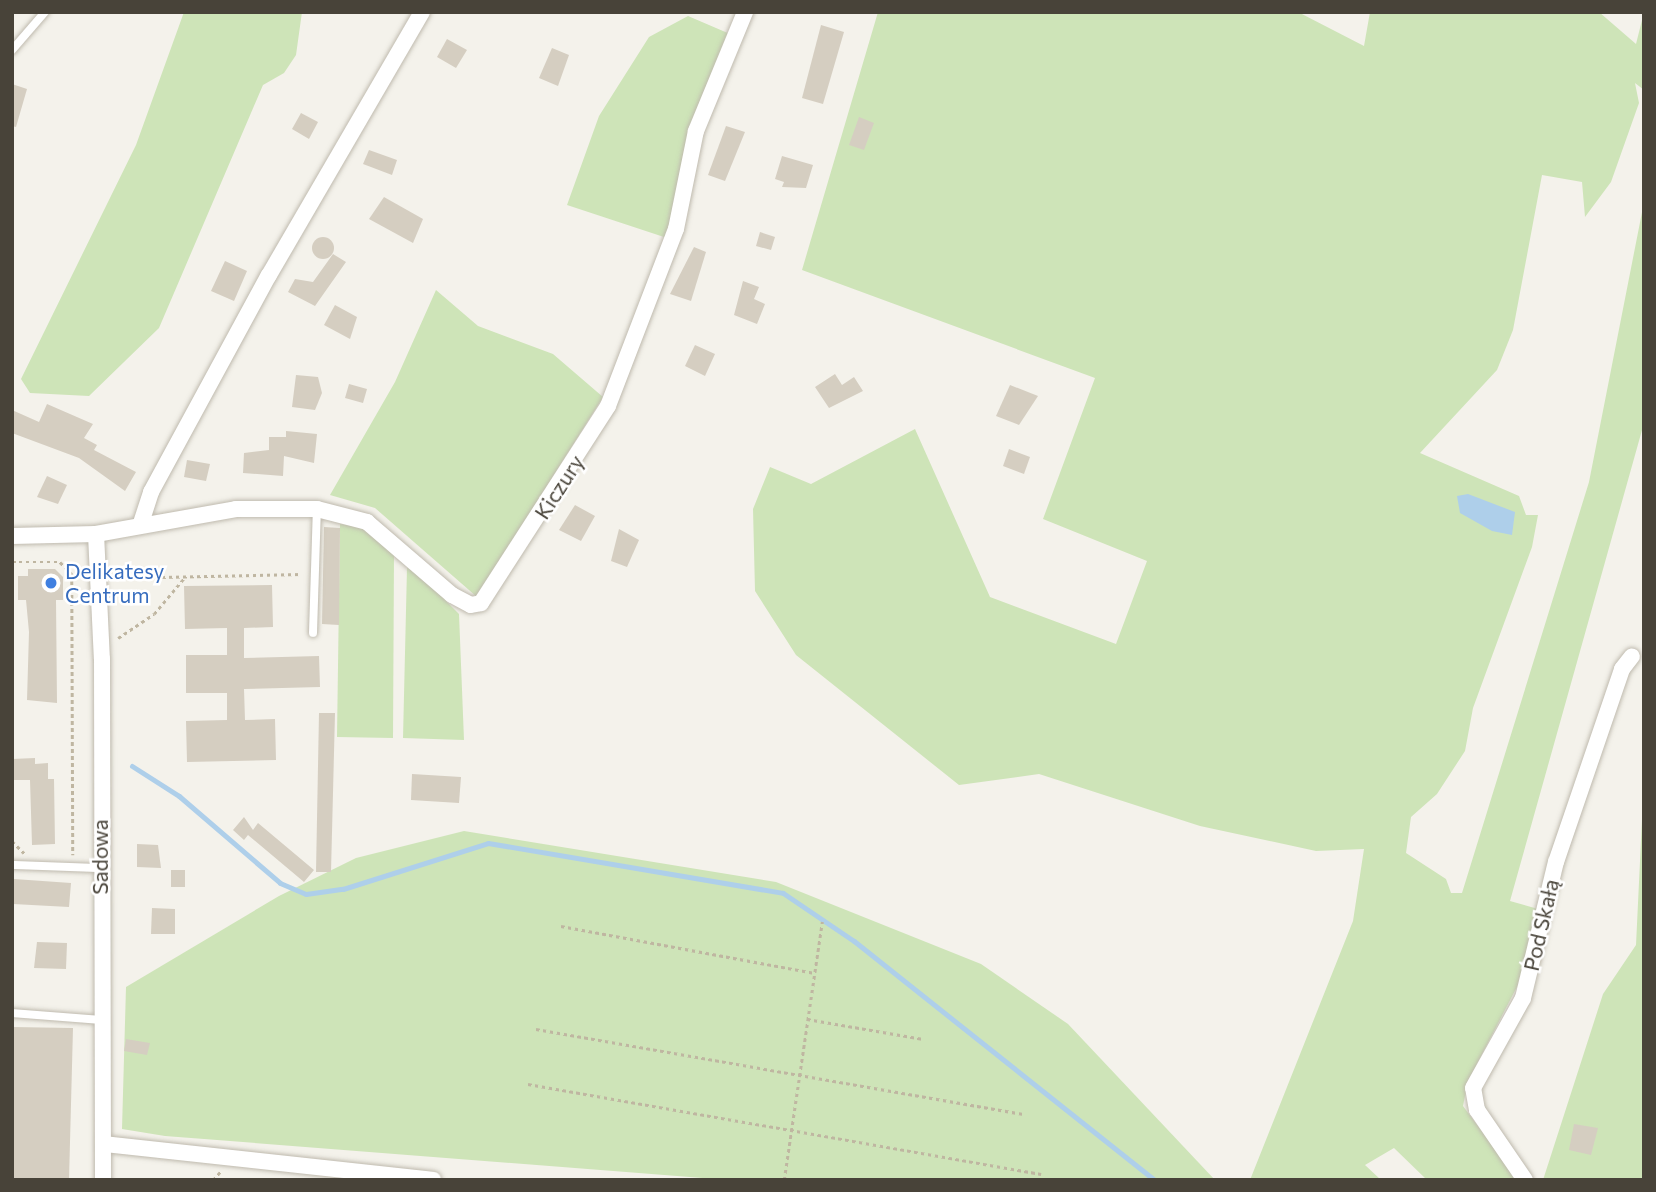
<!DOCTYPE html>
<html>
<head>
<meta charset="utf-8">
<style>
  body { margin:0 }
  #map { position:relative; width:1656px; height:1192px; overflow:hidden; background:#f4f2eb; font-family:Commissioner,sans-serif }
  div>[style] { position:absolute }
  .green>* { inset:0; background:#cee4b8 }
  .water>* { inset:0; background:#aecfea }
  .stream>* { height:5px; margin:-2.5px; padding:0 2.5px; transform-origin:2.5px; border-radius:2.5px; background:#aecfea }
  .building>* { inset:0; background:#d5cec1 }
  .round { border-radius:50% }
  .path>* { height:2.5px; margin-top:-1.25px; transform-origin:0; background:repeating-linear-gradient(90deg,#bfb6a1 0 3.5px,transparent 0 7px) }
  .roads { filter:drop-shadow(0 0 2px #bfbaae) drop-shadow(0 0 2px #bfbaae) }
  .lane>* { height:8px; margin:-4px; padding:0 4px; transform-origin:4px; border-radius:4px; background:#fff }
  .street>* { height:16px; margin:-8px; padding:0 8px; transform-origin:8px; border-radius:8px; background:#fff }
  .dots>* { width:19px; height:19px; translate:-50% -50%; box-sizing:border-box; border:4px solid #fff; border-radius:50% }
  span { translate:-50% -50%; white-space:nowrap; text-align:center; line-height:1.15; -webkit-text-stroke:5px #fff; paint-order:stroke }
  .street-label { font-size:21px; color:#484339 }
  .shop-label { font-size:21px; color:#366cbe }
  .left { translate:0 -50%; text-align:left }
  .frame { position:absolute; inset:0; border:14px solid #484339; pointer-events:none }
</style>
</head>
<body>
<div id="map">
  <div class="green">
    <div style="clip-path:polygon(184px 12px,302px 12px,296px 55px,284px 73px,263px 85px,159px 328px,89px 396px,30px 393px,21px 379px,136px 145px)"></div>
    <div style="clip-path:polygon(878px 12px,1298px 12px,1364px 46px,1370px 12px,1599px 12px,1636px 44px,1644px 12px,1644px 90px,1635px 83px,1639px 103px,1611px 182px,1585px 217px,1582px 182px,1542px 175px,1513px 330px,1497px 370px,1420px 453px,1519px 496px,1526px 515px,1538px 515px,1532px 547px,1473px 708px,1465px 751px,1437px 794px,1411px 817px,1406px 853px,1446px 879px,1451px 893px,1462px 893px,1589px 482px,1644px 202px,1644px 423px,1510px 901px,1538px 909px,1519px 983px,1468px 1081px,1463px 1106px,1518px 1180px,1427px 1180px,1394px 1148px,1365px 1165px,1381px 1180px,1250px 1180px,1353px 921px,1364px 849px,1316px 851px,1200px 826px,1039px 774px,959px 785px,796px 655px,755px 591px,753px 509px,770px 467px,811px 484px,915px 429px,990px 597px,1116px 644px,1147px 561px,1043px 519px,1095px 378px,802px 270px)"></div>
    <div style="clip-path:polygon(688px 16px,730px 34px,688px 132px,667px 238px,567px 205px,599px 116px,649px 37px)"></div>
    <div style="clip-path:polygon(436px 290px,478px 326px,553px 354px,603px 397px,477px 597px,375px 508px,330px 495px,395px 382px)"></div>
    <div style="clip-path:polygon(340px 524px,361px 527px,394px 555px,393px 738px,337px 737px)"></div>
    <div style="clip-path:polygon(407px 568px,415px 570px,459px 614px,464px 740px,403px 738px)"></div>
    <div style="clip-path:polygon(1644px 777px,1644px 1180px,1543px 1180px,1603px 994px,1636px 945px)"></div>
    <div style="clip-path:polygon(464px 831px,776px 882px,981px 964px,1068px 1024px,1215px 1180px,728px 1180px,165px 1136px,122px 1129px,126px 987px,279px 896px,356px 858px)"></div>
  </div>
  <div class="water">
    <div style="clip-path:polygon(1468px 494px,1515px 512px,1512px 535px,1492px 531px,1460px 513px,1457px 496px)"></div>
  </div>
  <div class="stream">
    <div style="left:132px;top:766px;width:56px;rotate:32.6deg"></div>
    <div style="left:179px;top:796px;width:133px;rotate:40.7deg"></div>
    <div style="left:280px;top:883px;width:28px;rotate:23deg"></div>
    <div style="left:306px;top:894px;width:37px;rotate:-8deg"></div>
    <div style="left:343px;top:889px;width:152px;rotate:-17.6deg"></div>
    <div style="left:488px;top:843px;width:299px;rotate:9.6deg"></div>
    <div style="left:783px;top:893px;width:86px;rotate:34.1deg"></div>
    <div style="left:854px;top:941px;width:384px;rotate:38.5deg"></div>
  </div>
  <div class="building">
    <div style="clip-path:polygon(821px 25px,844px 32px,823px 104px,802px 98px)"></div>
    <div style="clip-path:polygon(447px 39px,467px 50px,456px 68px,437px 57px)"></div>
    <div style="clip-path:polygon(552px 48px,569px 55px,558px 86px,539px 78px)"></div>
    <div style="clip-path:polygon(12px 84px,27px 89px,16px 127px,12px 126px)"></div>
    <div style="clip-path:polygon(301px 113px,318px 122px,309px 139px,292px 129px)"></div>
    <div style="clip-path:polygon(859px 117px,874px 123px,864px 150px,849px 145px)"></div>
    <div style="clip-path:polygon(726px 126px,745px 132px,725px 181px,708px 175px)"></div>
    <div style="clip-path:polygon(369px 150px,397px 160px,392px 175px,363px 164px)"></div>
    <div style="clip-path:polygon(782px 156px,813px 165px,806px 188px,782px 187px,784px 182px,775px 179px)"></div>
    <div style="clip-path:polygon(384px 197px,423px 219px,413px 243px,369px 219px)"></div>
    <div style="clip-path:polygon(760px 232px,775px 237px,771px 250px,756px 246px)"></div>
    <div class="round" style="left:312px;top:237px;width:22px;height:22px"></div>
    <div style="clip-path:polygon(694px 247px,706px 252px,691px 301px,670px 294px)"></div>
    <div style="clip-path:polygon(333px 254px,346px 262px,315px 306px,288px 292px,295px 279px,313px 282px)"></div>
    <div style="clip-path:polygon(225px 261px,247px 271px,234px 301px,211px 291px)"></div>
    <div style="clip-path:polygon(743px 281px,759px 287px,754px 299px,765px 304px,757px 324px,734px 315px)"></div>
    <div style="clip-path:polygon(335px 305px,357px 317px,350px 339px,324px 325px)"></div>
    <div style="clip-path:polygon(695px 345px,715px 354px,705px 376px,685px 366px)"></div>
    <div style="clip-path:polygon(835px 374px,842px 385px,854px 377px,863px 391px,829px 408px,815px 387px)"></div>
    <div style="clip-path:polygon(296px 375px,318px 377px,322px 393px,315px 410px,292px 407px)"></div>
    <div style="clip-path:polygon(349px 384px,367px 389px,363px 403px,345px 398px)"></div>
    <div style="clip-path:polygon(1010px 385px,1038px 396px,1019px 425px,996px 416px)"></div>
    <div style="clip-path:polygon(47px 404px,93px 424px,84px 438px,97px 445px,94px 450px,136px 472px,125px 491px,79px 458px,12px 433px,12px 410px,39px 422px)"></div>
    <div style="clip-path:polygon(286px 431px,317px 434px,314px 463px,284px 456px,283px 476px,243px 473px,244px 453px,269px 450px,269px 437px,286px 437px)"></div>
    <div style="clip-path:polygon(1009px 449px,1030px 457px,1024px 474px,1003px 466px)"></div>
    <div style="clip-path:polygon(187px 460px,210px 464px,206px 481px,184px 477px)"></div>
    <div style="clip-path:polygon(47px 476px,67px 485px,58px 504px,37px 497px)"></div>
    <div style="clip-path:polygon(575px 505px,595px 516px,581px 541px,559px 530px)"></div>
    <div style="clip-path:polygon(324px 527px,340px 528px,339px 625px,322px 624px)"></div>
    <div style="clip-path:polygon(619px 529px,639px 540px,627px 567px,611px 561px)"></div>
    <div style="clip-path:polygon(28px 569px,55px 569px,63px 577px,63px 600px,56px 600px,57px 703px,27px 700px,29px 632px,26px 600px,18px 600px,18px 576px,28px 576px)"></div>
    <div style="clip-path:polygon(272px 585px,273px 627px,244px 628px,244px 658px,319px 656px,320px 687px,244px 689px,245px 720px,275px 719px,276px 760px,187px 762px,186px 721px,227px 720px,227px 693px,186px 693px,186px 655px,227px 655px,227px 628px,185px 629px,184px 586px)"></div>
    <div style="clip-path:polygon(319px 713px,335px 713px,331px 872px,316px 872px)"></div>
    <div style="clip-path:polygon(35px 758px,35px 764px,48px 763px,48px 779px,54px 779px,55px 844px,32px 845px,30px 780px,12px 780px,12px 759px)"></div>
    <div style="clip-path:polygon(412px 774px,461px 777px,459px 803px,411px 800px)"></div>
    <div style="clip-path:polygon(244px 817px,253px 830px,258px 823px,314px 870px,304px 882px,248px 835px,244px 840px,233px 830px)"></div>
    <div style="clip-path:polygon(137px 844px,158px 845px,161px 868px,137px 867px)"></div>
    <div style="clip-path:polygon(171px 870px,185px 870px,185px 887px,171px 887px)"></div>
    <div style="clip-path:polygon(14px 879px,71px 883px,69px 907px,13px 904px)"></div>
    <div style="clip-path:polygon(152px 908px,175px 909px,175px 934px,151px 934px)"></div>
    <div style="clip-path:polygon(37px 942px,67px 943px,66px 969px,34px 968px)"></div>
    <div style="clip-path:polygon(12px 1027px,73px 1028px,69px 1180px,12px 1180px)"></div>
    <div style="clip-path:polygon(126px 1039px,150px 1043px,147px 1055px,124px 1051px)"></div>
    <div style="clip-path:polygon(1574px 1124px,1598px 1128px,1591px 1155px,1569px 1150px)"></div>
  </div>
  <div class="path">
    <div style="left:12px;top:562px;width:48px"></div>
    <div style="left:60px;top:562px;width:17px;rotate:45deg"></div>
    <div style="left:72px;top:574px;width:281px;rotate:89.8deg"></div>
    <div style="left:113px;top:578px;width:189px;rotate:-1.2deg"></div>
    <div style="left:118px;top:638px;width:43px;rotate:-33.7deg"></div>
    <div style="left:154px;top:614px;width:48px;rotate:-50deg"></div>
    <div style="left:12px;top:841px;width:18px;rotate:45deg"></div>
    <div style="left:561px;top:926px;width:258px;rotate:10.5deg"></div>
    <div style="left:807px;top:1019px;width:118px;rotate:9.8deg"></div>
    <div style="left:536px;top:1029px;width:495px;rotate:9.9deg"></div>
    <div style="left:528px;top:1084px;width:521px;rotate:9.95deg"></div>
    <div style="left:213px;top:1180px;width:11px;rotate:-49deg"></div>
    <div style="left:784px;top:1180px;width:261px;rotate:-81.6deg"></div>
  </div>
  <div class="roads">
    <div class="lane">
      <div style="left:12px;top:50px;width:50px;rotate:-49deg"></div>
      <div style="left:313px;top:633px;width:124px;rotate:-88.2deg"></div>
      <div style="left:12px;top:865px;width:88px;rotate:2deg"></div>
      <div style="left:12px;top:1013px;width:89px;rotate:4.5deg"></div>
    </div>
    <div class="street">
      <div style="left:141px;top:523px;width:33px;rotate:-72deg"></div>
      <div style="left:151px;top:492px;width:247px;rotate:-61.5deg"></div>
      <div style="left:269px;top:275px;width:304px;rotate:-59.8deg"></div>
      <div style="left:96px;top:534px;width:125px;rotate:87.3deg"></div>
      <div style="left:102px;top:659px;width:521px;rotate:89.89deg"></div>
      <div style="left:12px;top:536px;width:84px;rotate:-1.4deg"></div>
      <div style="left:96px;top:534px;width:142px;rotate:-10.1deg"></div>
      <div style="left:236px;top:509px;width:81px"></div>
      <div style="left:317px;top:509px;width:52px;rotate:14.6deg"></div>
      <div style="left:367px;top:522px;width:112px;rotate:40.7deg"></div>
      <div style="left:452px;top:595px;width:21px;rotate:28deg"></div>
      <div style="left:471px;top:605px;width:10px;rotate:-11deg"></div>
      <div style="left:481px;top:603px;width:234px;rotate:-57.2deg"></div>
      <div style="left:608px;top:406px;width:190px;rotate:-69deg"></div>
      <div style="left:676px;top:229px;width:100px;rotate:-78.5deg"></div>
      <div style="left:696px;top:131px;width:129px;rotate:-67.6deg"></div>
      <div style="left:104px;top:1144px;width:331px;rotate:6.2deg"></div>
      <div style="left:1525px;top:1180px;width:85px;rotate:-124.4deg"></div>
      <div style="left:1477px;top:1110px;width:22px;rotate:-100deg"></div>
      <div style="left:1473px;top:1088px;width:103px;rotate:-60.9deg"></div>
      <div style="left:1523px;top:998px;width:140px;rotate:-76.4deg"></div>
      <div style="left:1556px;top:862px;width:204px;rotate:-71.1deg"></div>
      <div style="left:1622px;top:669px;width:16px;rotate:-52deg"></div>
    </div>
  </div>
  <div class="dots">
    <div style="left:51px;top:583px;background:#3f7fe0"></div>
  </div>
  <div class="street-label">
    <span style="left:559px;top:487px;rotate:-57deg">Kiczury</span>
    <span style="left:100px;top:857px;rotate:-90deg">Sadowa</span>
    <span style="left:1541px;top:925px;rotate:-77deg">Pod Skałą</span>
  </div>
  <div class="shop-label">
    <span class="left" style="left:65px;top:583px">Delikatesy<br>Centrum</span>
  </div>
  <div class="frame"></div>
</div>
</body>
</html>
